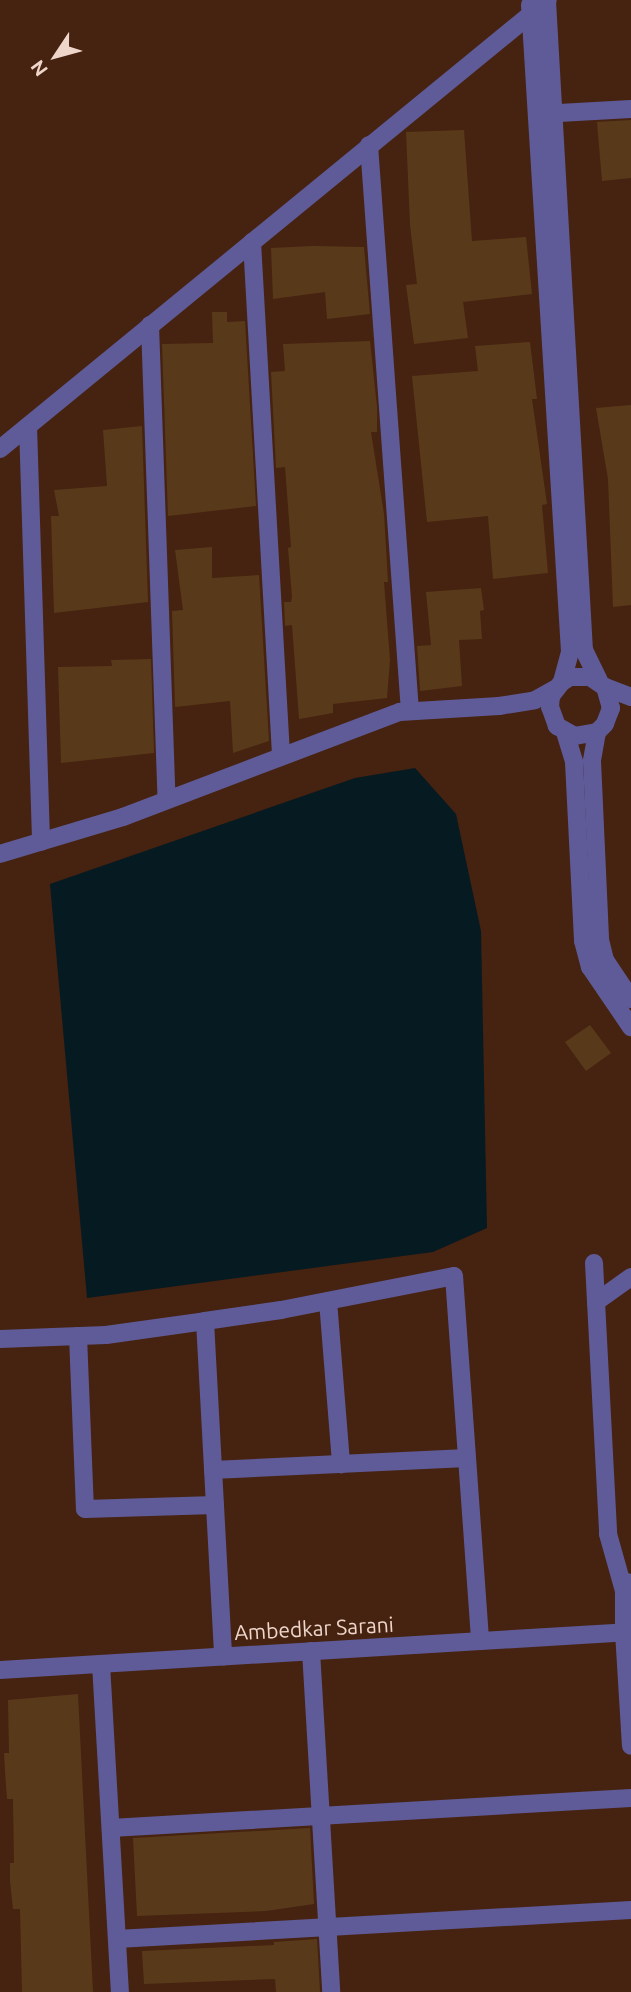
<!DOCTYPE html>
<html>
<head>
<meta charset="utf-8">
<style>
  body { margin:0 }
  #map { position:relative; width:631px; height:1992px; overflow:hidden; background:#462210; font-family:Ubuntu,sans-serif }
  div>[style] { position:absolute }
  .water>* { inset:0; background:#061a22 }
  .building>* { inset:0; background:#583a1a }
  .minor>* { height:18px; margin:-9px; padding:0 9px; transform-origin:9px; border-radius:9px; background:#5f5b99 }
  span { translate:-50% -50%; white-space:nowrap; text-align:center; line-height:1.15; -webkit-text-stroke:5px #462210; paint-order:stroke }
  .street-label { font-size:21px; color:#eed6cb }
  .north { position:absolute; left:21px; top:21px; width:70px; height:70px; -webkit-text-stroke:5px #462210; paint-order:stroke; rotate:234deg; font-size:19px; font-weight:700; line-height:28px; text-align:center; color:#eed6cb }
  .north::after { content:''; display:block; margin:auto; width:24px; height:32px; background:#eed6cb; clip-path:polygon(50% 0,100% 100%,50% 72%,0 100%) }
</style>
</head>
<body>
<div id="map">
  <div class="water">
    <div style="clip-path:polygon(415px 768px,456px 814px,481px 931px,487px 1228px,433px 1252px,87px 1298px,50px 884px,355px 778px)"></div>
  </div>
  <div class="building">
    <div style="clip-path:polygon(631px 120px,631px 178px,602px 181px,597px 122px)"></div>
    <div style="clip-path:polygon(464px 130px,472px 241px,526px 237px,532px 294px,463px 302px,468px 338px,414px 344px,406px 285px,417px 284px,410px 225px,406px 132px)"></div>
    <div style="clip-path:polygon(313px 246px,364px 247px,370px 314px,327px 319px,325px 292px,273px 299px,271px 248px)"></div>
    <div style="clip-path:polygon(212px 312px,227px 312px,227px 322px,245px 321px,256px 506px,168px 516px,162px 344px,213px 343px)"></div>
    <div style="clip-path:polygon(370px 341px,377px 407px,377px 432px,371px 432px,384px 514px,388px 582px,384px 582px,390px 660px,387px 698px,333px 704px,333px 713px,299px 719px,292px 625px,285px 626px,284px 602px,291px 602px,292px 597px,288px 548px,291px 547px,285px 467px,276px 468px,271px 372px,285px 371px,283px 344px)"></div>
    <div style="clip-path:polygon(530px 342px,537px 399px,532px 399px,547px 504px,542px 505px,548px 573px,493px 579px,488px 516px,427px 522px,412px 376px,478px 371px,475px 346px)"></div>
    <div style="clip-path:polygon(631px 405px,631px 605px,613px 607px,608px 479px,596px 408px)"></div>
    <div style="clip-path:polygon(142px 426px,148px 602px,54px 613px,51px 516px,59px 516px,54px 490px,107px 486px,103px 430px)"></div>
    <div style="clip-path:polygon(212px 547px,212px 578px,259px 575px,269px 741px,233px 753px,230px 701px,175px 707px,172px 611px,183px 610px,175px 550px)"></div>
    <div style="clip-path:polygon(481px 588px,484px 610px,480px 611px,482px 639px,459px 640px,462px 686px,420px 691px,417px 646px,431px 645px,426px 592px)"></div>
    <div style="clip-path:polygon(151px 659px,154px 753px,61px 763px,58px 667px,112px 666px,111px 660px)"></div>
    <div style="clip-path:polygon(590px 1025px,611px 1053px,586px 1071px,565px 1042px)"></div>
    <div style="clip-path:polygon(78px 1694px,93px 1992px,22px 1992px,20px 1909px,13px 1909px,10px 1881px,10px 1863px,14px 1863px,13px 1799px,7px 1799px,5px 1771px,4px 1753px,9px 1753px,8px 1700px)"></div>
    <div style="clip-path:polygon(310px 1828px,314px 1904px,266px 1911px,137px 1916px,133px 1838px)"></div>
    <div style="clip-path:polygon(317px 1939px,320px 1992px,276px 1992px,275px 1979px,144px 1984px,142px 1951px,274px 1945px,274px 1942px)"></div>
  </div>
  <div class="minor">
    <div style="left:547px;top:1px;width:650px;rotate:86.74deg"></div>
    <div style="left:584px;top:650px;width:34px;rotate:64deg"></div>
    <div style="left:530px;top:5px;width:648px;rotate:86.46deg"></div>
    <div style="left:570px;top:652px;width:31px;rotate:105deg"></div>
    <div style="left:541px;top:114px;width:90px;rotate:-3.2deg"></div>
    <div style="left:369px;top:145px;width:567px;rotate:85.86deg"></div>
    <div style="left:252px;top:242px;width:514px;rotate:86.76deg"></div>
    <div style="left:150px;top:325px;width:475px;rotate:88deg"></div>
    <div style="left:28px;top:426px;width:416px;rotate:88.2deg"></div>
    <div style="left:0;top:449px;width:708px;rotate:-39.33deg"></div>
    <div style="left:605px;top:687px;width:22px;rotate:74deg"></div>
    <div style="left:611px;top:708px;width:17px;rotate:111deg"></div>
    <div style="left:605px;top:724px;width:11px;rotate:135deg"></div>
    <div style="left:597px;top:732px;width:22px;rotate:170deg"></div>
    <div style="left:575px;top:736px;width:21px;rotate:-151deg"></div>
    <div style="left:557px;top:726px;width:20px;rotate:-110deg"></div>
    <div style="left:550px;top:707px;width:11px;rotate:-85deg"></div>
    <div style="left:551px;top:696px;width:18px;rotate:-52deg"></div>
    <div style="left:562px;top:682px;width:9px;rotate:-32deg"></div>
    <div style="left:570px;top:677px;width:20px"></div>
    <div style="left:590px;top:677px;width:18px;rotate:34deg"></div>
    <div style="left:605px;top:687px;width:28px;rotate:21deg"></div>
    <div style="left:565px;top:732px;width:31px;rotate:73deg"></div>
    <div style="left:574px;top:762px;width:179px;rotate:87.1deg"></div>
    <div style="left:583px;top:941px;width:27px;rotate:75deg"></div>
    <div style="left:590px;top:967px;width:73px;rotate:55.7deg"></div>
    <div style="left:597px;top:732px;width:29px;rotate:100deg"></div>
    <div style="left:592px;top:761px;width:179px;rotate:87.4deg"></div>
    <div style="left:600px;top:940px;width:21px;rotate:76deg"></div>
    <div style="left:605px;top:960px;width:47px;rotate:56.3deg"></div>
    <div style="left:0;top:854px;width:128px;rotate:-16.7deg"></div>
    <div style="left:123px;top:817px;width:296px;rotate:-20.8deg"></div>
    <div style="left:400px;top:712px;width:99px;rotate:-3.5deg"></div>
    <div style="left:499px;top:706px;width:36px;rotate:-9deg"></div>
    <div style="left:535px;top:700px;width:23px;rotate:-29deg"></div>
    <div style="left:594px;top:1263px;width:271px;rotate:87deg"></div>
    <div style="left:608px;top:1534px;width:59px;rotate:74.3deg"></div>
    <div style="left:328px;top:1301px;width:164px;rotate:85.4deg"></div>
    <div style="left:596px;top:1302px;width:43px;rotate:-35.5deg"></div>
    <div style="left:205px;top:1321px;width:336px;rotate:86.9deg"></div>
    <div style="left:78px;top:1336px;width:173px;rotate:87.7deg"></div>
    <div style="left:85px;top:1509px;width:130px;rotate:-1.8deg"></div>
    <div style="left:0;top:1339px;width:106px;rotate:-2.2deg"></div>
    <div style="left:106px;top:1335px;width:100px;rotate:-8deg"></div>
    <div style="left:205px;top:1321px;width:77px;rotate:-8.2deg"></div>
    <div style="left:281px;top:1310px;width:176px;rotate:-11.1deg"></div>
    <div style="left:454px;top:1276px;width:366px;rotate:85.9deg"></div>
    <div style="left:213px;top:1470px;width:254px;rotate:-2.7deg"></div>
    <div style="left:627px;top:1582px;width:9px;rotate:108deg"></div>
    <div style="left:624px;top:1591px;width:41px;rotate:90deg"></div>
    <div style="left:624px;top:1632px;width:114px;rotate:86.5deg"></div>
    <div style="left:311px;top:1651px;width:342px;rotate:86.6deg"></div>
    <div style="left:101px;top:1664px;width:329px;rotate:86.7deg"></div>
    <div style="left:0;top:1670px;width:632px;rotate:-3.45deg"></div>
    <div style="left:111px;top:1828px;width:521px;rotate:-3.3deg"></div>
    <div style="left:117px;top:1939px;width:515px;rotate:-3.23deg"></div>
  </div>
  <div class="street-label">
    <span style="left:314px;top:1628px;rotate:-3deg">Ambedkar Sarani</span>
  </div>
  <div class="north">N</div>
</div>
</body>
</html>
